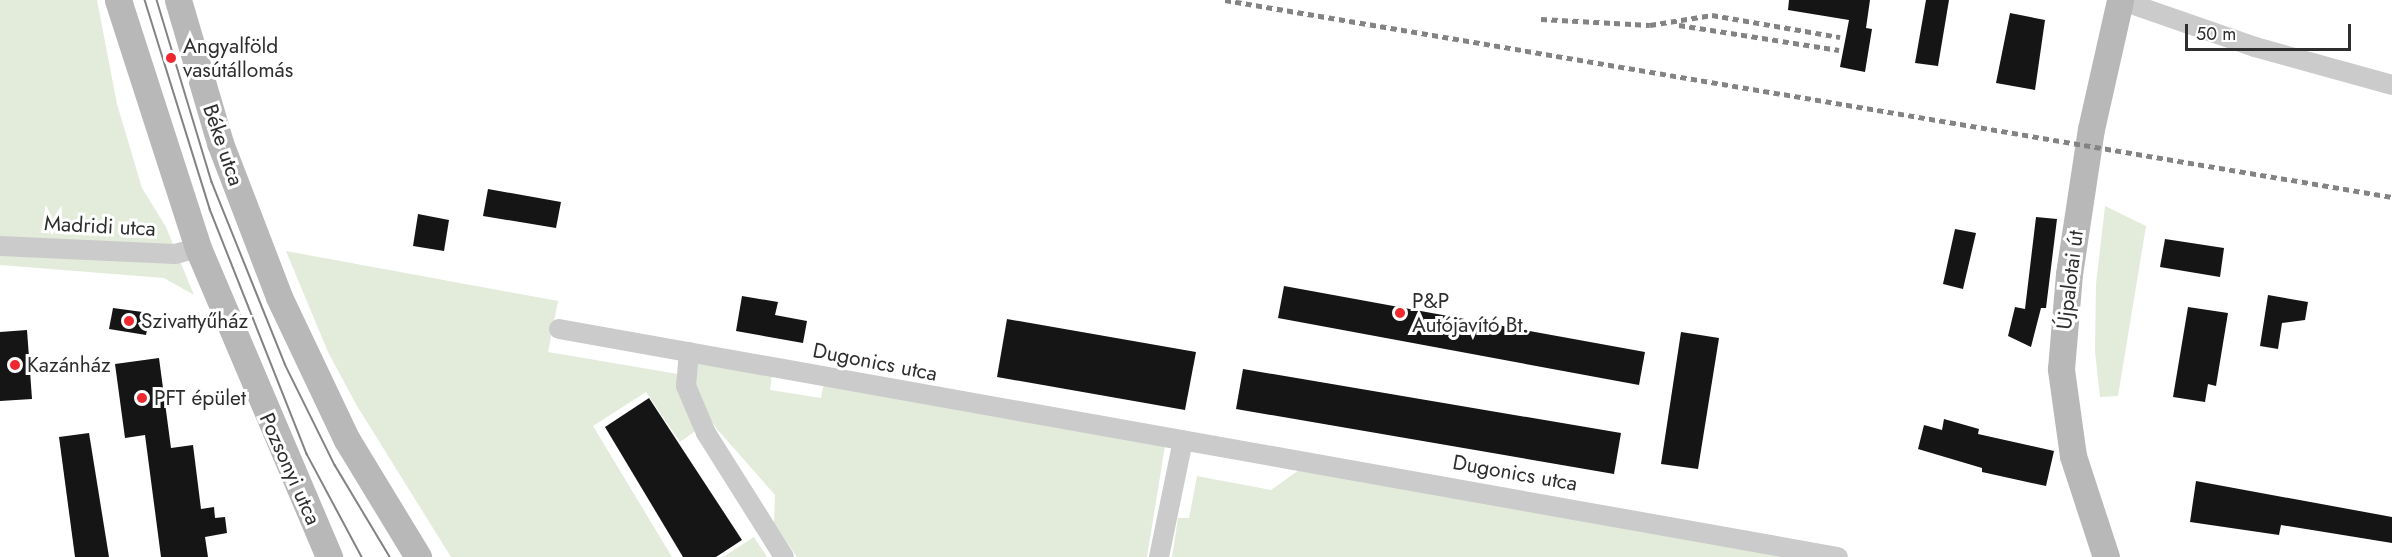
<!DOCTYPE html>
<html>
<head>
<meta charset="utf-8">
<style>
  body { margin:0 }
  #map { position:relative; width:2392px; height:557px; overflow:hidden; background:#fff; font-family:Jost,sans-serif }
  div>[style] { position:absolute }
  .green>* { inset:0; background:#e3ecdb }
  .building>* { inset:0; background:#151515 }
  .street>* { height:20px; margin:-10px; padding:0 10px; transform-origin:10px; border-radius:10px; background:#cbcbcb }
  .secondary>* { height:27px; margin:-13.5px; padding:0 13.5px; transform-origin:13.5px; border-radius:13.5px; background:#b8b8b8 }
  .tram>* { height:1.5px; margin:-0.75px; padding:0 0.75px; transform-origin:0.75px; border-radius:0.75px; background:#838383 }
  .rail>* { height:4.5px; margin-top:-2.25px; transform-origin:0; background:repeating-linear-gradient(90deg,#838383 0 6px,transparent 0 10.5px) }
  .dots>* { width:16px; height:16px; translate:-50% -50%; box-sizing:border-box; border:3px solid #fff; border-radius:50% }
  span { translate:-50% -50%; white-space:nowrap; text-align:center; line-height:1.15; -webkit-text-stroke:6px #fff; paint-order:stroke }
  .poi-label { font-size:21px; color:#2e2e2e }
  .left { translate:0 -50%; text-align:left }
  .street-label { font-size:21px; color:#2e2e2e }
  .scale { position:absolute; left:2185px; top:24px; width:166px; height:27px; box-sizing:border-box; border:3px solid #2e2e2e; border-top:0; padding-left:8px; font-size:18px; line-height:21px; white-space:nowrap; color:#2e2e2e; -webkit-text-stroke:4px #fff; paint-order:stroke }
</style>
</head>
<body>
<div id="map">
  <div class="green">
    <div style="clip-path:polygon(0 0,97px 0,117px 104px,142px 188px,166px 227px,194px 295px,164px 278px,0 265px)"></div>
    <div style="clip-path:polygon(2105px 206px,2146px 226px,2118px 396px,2100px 397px,2095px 352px,2096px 284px)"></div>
    <div style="clip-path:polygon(286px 251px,558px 301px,548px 352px,678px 374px,695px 431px,680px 442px,646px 392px,593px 426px,672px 557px,451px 557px,357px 406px,328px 352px)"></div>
    <div style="clip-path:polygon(698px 363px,772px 374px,770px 390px,821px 398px,824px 382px,1165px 446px,1147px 557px,797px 557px,774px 523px,775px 495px,716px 428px,693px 391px)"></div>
    <div style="clip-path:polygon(1313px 460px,1838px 557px,1172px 557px,1178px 518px,1189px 518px,1197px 476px,1271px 490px)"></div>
    <div style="clip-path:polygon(754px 537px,767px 557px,723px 557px)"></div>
  </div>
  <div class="building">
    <div style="clip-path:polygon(1789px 0,1870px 0,1866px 28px,1872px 29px,1865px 72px,1840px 67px,1849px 20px,1788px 10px)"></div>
    <div style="clip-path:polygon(1926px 0,1949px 0,1938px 66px,1915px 63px)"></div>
    <div style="clip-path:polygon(2010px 13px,2045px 20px,2035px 90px,1996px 83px)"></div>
    <div style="clip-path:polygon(488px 189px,561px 202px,556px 228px,483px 216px)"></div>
    <div style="clip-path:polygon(418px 214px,449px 220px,444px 251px,413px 246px)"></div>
    <div style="clip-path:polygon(2036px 217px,2057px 219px,2046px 308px,2041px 308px,2031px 347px,2008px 336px,2015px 307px,2025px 309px)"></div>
    <div style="clip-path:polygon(1955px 229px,1976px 233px,1963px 289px,1943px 284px)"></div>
    <div style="clip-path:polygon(2165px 239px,2224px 248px,2220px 277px,2160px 267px)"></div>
    <div style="clip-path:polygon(1284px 286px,1645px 352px,1639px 385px,1278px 318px)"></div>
    <div style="clip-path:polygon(2268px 295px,2308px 302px,2305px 320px,2282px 323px,2278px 349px,2260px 346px)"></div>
    <div style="clip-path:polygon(742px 296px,778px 302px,775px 315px,807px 321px,803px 343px,736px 331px)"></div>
    <div style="clip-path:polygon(2188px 307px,2228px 313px,2216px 386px,2208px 384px,2205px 402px,2173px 397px)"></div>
    <div style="clip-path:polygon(113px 308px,150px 313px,146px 335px,109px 329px)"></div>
    <div style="clip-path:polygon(1007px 319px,1196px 352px,1185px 410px,997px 377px)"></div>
    <div style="clip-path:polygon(27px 330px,32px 399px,0 401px,0 332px)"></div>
    <div style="clip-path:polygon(1681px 332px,1719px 338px,1698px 469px,1661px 464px)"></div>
    <div style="clip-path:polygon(159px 358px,171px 448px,193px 445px,201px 509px,214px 507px,215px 518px,225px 517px,227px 533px,205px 537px,208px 557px,161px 557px,145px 435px,125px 438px,115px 364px)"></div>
    <div style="clip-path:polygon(1243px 369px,1621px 433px,1614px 474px,1236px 409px)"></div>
    <div style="clip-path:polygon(649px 398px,742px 540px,716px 557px,683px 557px,605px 427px)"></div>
    <div style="clip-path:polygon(1944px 419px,1979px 429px,1978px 434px,2054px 451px,2046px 486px,1982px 472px,1982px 468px,1918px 449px,1924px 425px,1942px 430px)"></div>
    <div style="clip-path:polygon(89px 433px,109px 557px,75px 557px,59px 437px)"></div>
    <div style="clip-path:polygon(2196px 481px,2392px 517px,2392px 543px,2281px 525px,2279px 535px,2190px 522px)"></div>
  </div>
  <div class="street">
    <div style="left:2120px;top:0;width:143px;rotate:19.2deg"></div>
    <div style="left:2255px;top:47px;width:142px;rotate:15.5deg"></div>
    <div style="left:0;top:246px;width:175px;rotate:2.6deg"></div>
    <div style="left:175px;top:254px;width:24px;rotate:-15deg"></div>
    <div style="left:559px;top:329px;width:1299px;rotate:10.11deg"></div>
    <div style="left:689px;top:352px;width:34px;rotate:95deg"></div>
    <div style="left:686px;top:386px;width:51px;rotate:66.9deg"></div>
    <div style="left:706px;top:433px;width:146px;rotate:57.8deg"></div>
    <div style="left:1159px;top:557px;width:119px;rotate:-78.4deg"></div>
  </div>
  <div class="secondary">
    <div style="left:118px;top:0;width:261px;rotate:72.1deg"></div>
    <div style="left:198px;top:248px;width:336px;rotate:67deg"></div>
    <div style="left:178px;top:0;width:149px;rotate:73.6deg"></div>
    <div style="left:220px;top:143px;width:165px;rotate:69deg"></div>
    <div style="left:279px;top:297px;width:158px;rotate:64.6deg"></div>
    <div style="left:347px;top:440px;width:137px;rotate:58.7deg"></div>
    <div style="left:2106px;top:557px;width:106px;rotate:-108.1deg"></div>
    <div style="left:2073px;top:456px;width:88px;rotate:-97.9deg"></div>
    <div style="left:2061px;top:369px;width:95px;rotate:-85.2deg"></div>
    <div style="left:2069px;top:274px;width:147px;rotate:-81.4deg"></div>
    <div style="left:2091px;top:129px;width:132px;rotate:-77.3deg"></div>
  </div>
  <div class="tram">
    <div style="left:145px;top:0;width:219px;rotate:72.7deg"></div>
    <div style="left:210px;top:209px;width:264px;rotate:68.4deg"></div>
    <div style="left:307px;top:454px;width:117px;rotate:61.9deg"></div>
    <div style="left:157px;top:0;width:190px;rotate:73.2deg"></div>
    <div style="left:212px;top:182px;width:196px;rotate:68.1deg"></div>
    <div style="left:285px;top:364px;width:113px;rotate:63.7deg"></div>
    <div style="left:335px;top:465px;width:107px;rotate:59.1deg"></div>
  </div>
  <div class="rail">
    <div style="left:1225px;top:0;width:1184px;rotate:9.58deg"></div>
    <div style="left:1541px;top:19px;width:109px;rotate:3.2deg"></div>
    <div style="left:1650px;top:25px;width:63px;rotate:-9.2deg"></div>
    <div style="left:1712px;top:15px;width:130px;rotate:9.8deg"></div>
    <div style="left:1679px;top:25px;width:162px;rotate:8.9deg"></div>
  </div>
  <div class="dots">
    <div style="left:171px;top:58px;background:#ed282f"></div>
    <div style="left:1400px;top:313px;background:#ed282f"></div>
    <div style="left:129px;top:321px;background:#ed282f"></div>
    <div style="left:15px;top:365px;background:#ed282f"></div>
    <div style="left:142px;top:398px;background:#ed282f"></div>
  </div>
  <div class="poi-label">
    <span class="left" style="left:183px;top:58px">Angyalföld<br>vasútállomás</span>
    <span class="left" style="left:1412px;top:313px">P&amp;P<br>Autójavító Bt.</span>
    <span class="left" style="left:141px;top:321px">Szivattyűház</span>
    <span class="left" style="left:27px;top:365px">Kazánház</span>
    <span class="left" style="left:154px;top:398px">PFT épület</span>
  </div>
  <div class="street-label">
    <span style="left:223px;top:145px;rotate:71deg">Béke utca</span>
    <span style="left:100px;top:226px;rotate:3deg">Madridi utca</span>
    <span style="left:2070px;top:280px;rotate:-83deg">Újpalotai út</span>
    <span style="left:875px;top:362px;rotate:11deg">Dugonics utca</span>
    <span style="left:290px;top:469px;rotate:66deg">Pozsonyi utca</span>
    <span style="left:1515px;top:473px;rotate:10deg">Dugonics utca</span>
  </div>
  <div class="scale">50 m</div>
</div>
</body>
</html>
